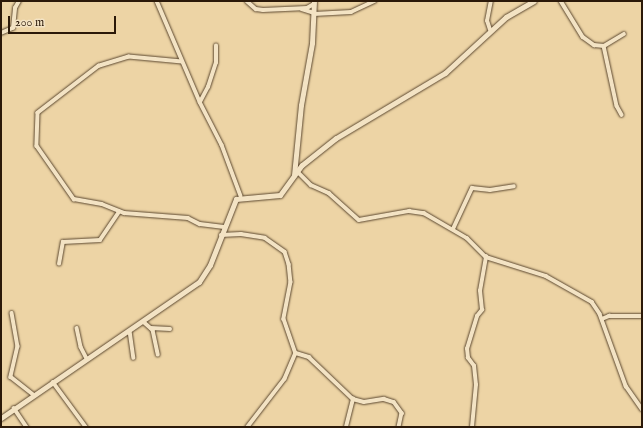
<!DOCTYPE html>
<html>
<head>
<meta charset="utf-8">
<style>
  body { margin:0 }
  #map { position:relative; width:643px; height:428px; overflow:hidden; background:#edd4a5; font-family:"IM FELL English",serif }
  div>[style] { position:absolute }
  .roads { filter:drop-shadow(0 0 1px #5c4830) drop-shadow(0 0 1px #5c4830) }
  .street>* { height:3.5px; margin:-1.75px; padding:0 1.75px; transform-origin:1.75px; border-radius:1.75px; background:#f3e3c4 }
  .secondary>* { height:5px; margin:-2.5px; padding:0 2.5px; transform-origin:2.5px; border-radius:2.5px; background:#f3e3c4 }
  span { translate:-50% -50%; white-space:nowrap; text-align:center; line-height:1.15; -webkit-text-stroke:3px #f3e3c4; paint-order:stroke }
  .frame { position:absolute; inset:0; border:2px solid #2b1909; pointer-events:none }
  .scale { position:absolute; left:8px; top:16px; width:108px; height:18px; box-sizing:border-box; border:2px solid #2b1909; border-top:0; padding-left:5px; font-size:12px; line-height:14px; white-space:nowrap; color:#2b1909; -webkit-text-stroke:3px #f3e3c4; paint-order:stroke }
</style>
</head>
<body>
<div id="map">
  <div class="roads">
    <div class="street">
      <div style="left:157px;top:1px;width:110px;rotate:66.9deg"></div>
      <div style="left:200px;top:102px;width:48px;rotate:62.9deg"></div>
      <div style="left:222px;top:145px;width:54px;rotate:69.6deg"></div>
      <div style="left:247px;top:1px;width:12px;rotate:42deg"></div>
      <div style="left:256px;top:9px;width:7px;rotate:8deg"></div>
      <div style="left:263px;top:10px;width:44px;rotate:-2.6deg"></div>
      <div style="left:307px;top:8px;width:8px;rotate:-30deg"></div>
      <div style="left:561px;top:1px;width:42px;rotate:58.6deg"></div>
      <div style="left:583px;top:37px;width:14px;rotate:36deg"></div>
      <div style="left:594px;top:45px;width:10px;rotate:6deg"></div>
      <div style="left:604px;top:46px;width:23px;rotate:-31deg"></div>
      <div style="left:302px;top:9px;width:13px;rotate:18deg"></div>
      <div style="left:314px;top:14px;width:37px;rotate:-3deg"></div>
      <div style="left:351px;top:12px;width:26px;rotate:-25deg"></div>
      <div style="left:490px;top:30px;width:9px;rotate:-108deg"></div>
      <div style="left:487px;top:21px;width:20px;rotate:-79deg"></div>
      <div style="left:1px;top:33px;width:13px;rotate:-23deg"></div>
      <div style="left:13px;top:28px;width:20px;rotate:-84deg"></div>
      <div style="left:15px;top:8px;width:8px;rotate:-60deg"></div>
      <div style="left:604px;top:46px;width:61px;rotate:77.8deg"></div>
      <div style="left:617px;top:106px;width:10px;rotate:61deg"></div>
      <div style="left:182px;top:62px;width:53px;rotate:-174.6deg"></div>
      <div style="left:129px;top:57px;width:31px;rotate:163deg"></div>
      <div style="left:99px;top:66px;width:77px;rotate:142.4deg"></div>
      <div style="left:38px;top:113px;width:33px;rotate:92deg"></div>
      <div style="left:37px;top:146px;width:65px;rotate:55.1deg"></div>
      <div style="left:74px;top:199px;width:28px;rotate:10deg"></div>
      <div style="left:102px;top:204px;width:24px;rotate:22deg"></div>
      <div style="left:124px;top:213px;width:64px;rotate:4.5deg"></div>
      <div style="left:188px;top:218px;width:13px;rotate:27deg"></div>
      <div style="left:200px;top:224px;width:24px;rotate:7deg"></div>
      <div style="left:200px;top:102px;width:17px;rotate:-62deg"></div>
      <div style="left:208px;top:87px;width:25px;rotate:-72deg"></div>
      <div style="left:216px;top:63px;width:17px;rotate:-90deg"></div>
      <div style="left:297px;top:171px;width:20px;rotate:45deg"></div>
      <div style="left:311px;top:185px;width:20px;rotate:24deg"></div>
      <div style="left:329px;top:193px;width:40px;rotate:42deg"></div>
      <div style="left:359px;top:220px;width:51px;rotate:-10.2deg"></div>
      <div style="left:409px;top:211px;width:15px;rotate:8deg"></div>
      <div style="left:424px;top:213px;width:50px;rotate:30.2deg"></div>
      <div style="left:467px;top:238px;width:27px;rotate:45deg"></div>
      <div style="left:486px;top:257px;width:63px;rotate:17.6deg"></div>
      <div style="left:546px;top:276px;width:53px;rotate:29.5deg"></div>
      <div style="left:592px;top:302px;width:14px;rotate:56deg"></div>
      <div style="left:600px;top:314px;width:77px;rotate:70.1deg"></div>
      <div style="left:626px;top:386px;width:28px;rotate:55deg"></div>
      <div style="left:453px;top:229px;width:45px;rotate:-65.1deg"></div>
      <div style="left:472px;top:188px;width:18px;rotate:6deg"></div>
      <div style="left:490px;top:190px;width:24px;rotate:-9deg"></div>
      <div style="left:221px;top:235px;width:20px;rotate:-3deg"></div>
      <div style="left:241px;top:234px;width:24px;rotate:9deg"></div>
      <div style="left:265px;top:238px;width:24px;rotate:35deg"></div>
      <div style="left:285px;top:252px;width:13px;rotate:72deg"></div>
      <div style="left:289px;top:264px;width:18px;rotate:84deg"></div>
      <div style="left:291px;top:282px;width:38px;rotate:101deg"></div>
      <div style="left:284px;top:319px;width:36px;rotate:71deg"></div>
      <div style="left:296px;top:353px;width:28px;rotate:113deg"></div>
      <div style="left:285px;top:379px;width:61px;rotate:127.6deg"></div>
      <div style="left:59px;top:264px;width:22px;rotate:-80deg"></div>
      <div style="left:63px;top:242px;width:37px;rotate:-3deg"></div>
      <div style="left:100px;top:240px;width:34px;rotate:-56deg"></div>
      <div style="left:12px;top:313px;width:34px;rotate:80deg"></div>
      <div style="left:18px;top:346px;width:32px;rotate:103deg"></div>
      <div style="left:11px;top:377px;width:28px;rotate:38deg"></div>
      <div style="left:602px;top:319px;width:8px;rotate:-23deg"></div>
      <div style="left:609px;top:316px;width:33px"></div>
      <div style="left:144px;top:322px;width:12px;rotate:42deg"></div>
      <div style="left:153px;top:330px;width:25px;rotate:78deg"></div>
      <div style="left:77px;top:328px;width:19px;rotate:78deg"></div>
      <div style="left:81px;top:347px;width:13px;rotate:63deg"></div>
      <div style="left:151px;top:328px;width:19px;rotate:3deg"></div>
      <div style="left:130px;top:331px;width:27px;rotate:82deg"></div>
      <div style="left:296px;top:353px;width:14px;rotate:17deg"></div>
      <div style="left:309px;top:357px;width:61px;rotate:43.7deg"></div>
      <div style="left:353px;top:399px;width:11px;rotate:15deg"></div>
      <div style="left:364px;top:402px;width:20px;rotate:-9deg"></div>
      <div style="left:384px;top:399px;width:10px;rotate:17deg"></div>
      <div style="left:394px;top:402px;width:14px;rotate:54deg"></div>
      <div style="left:402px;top:413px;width:14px;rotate:102deg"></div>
      <div style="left:53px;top:382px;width:56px;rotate:53.7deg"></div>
      <div style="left:14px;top:408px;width:23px;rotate:56deg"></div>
      <div style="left:346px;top:427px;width:29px;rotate:-76deg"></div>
      <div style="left:472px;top:427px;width:42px;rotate:-84.6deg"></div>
      <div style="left:476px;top:385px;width:19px;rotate:-96deg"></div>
      <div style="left:474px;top:366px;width:10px;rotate:-127deg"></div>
      <div style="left:468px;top:358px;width:9px;rotate:-96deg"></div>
      <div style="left:467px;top:349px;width:34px;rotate:-73deg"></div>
      <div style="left:477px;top:316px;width:8px;rotate:-50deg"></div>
      <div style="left:482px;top:310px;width:19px;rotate:-96deg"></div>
      <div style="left:480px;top:291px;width:35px;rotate:-80deg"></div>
    </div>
    <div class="secondary">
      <div style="left:294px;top:175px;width:70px;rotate:-84.3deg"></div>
      <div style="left:301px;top:105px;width:63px;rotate:-79.9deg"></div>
      <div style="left:312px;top:43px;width:42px;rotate:-87.3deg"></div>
      <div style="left:1px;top:418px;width:240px;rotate:-34.5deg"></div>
      <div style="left:199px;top:282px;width:20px;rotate:-57deg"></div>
      <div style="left:210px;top:265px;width:71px;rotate:-68.5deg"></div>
      <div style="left:236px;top:199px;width:44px;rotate:-5.2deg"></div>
      <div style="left:280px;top:195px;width:37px;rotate:-54deg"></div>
      <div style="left:302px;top:165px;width:43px;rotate:-38.5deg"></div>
      <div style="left:336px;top:138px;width:127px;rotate:-30.8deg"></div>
      <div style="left:445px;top:73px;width:83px;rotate:-42.6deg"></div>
      <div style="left:506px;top:17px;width:32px;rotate:-30deg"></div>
    </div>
  </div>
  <div class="frame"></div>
  <div class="scale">200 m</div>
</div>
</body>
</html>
